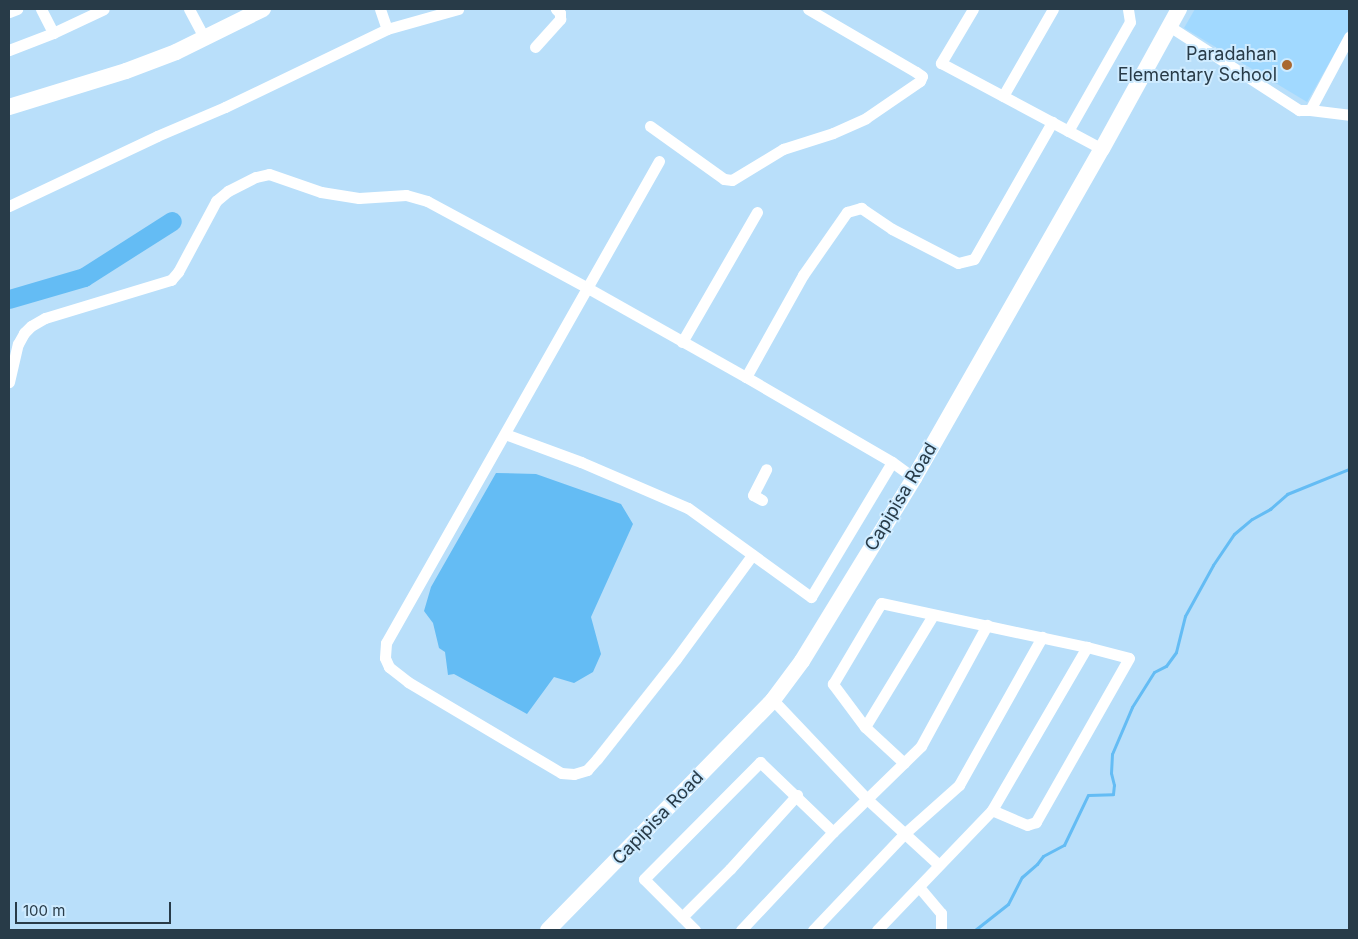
<!DOCTYPE html>
<html>
<head>
<meta charset="utf-8">
<style>
  body { margin:0 }
  #map { position:relative; width:1358px; height:939px; overflow:hidden; background:#b9dffa; font-family:Inter,sans-serif }
  div>[style] { position:absolute }
  .built>* { inset:0; background:#a1d9ff }
  .water>* { inset:0; background:#64bcf4 }
  .stream>* { height:3px; margin:-1.5px; padding:0 1.5px; transform-origin:1.5px; border-radius:1.5px; background:#64bcf4 }
  .river>* { height:19px; margin:-9.5px; padding:0 9.5px; transform-origin:9.5px; border-radius:9.5px; background:#64bcf4 }
  .street>* { height:11px; margin:-5.5px; padding:0 5.5px; transform-origin:5.5px; border-radius:5.5px; background:#fff }
  .secondary>* { height:16px; margin:-8px; padding:0 8px; transform-origin:8px; border-radius:8px; background:#fff }
  .dots>* { width:14px; height:14px; translate:-50% -50%; box-sizing:border-box; border:2px solid #ceebff; border-radius:50% }
  span { translate:-50% -50%; white-space:nowrap; text-align:center; line-height:1.15; -webkit-text-stroke:4px #ceebff; paint-order:stroke }
  .poi-label { font-size:18px; color:#283b48 }
  .right { translate:-100% -50%; text-align:right }
  .street-label { font-size:18px; color:#283b48 }
  .frame { position:absolute; inset:0; border:10px solid #283b48; pointer-events:none }
  .scale { position:absolute; left:15px; top:902px; width:156px; height:22px; box-sizing:border-box; border:2px solid #283b48; border-top:0; padding-left:6px; font-size:15px; line-height:18px; white-space:nowrap; color:#283b48; -webkit-text-stroke:4px #ceebff; paint-order:stroke }
</style>
</head>
<body>
<div id="map">
  <div class="built">
    <div style="clip-path:polygon(1195px 9px,1349px 9px,1349px 28px,1307px 102px,1184px 28px)"></div>
  </div>
  <div class="water">
    <div style="clip-path:polygon(496px 473px,536px 474px,621px 504px,633px 524px,591px 617px,601px 654px,593px 672px,574px 683px,554px 677px,527px 714px,454px 674px,448px 675px,445px 652px,439px 648px,433px 623px,424px 611px,431px 587px)"></div>
  </div>
  <div class="stream">
    <div style="left:975px;top:930px;width:42px;rotate:-38.2deg"></div>
    <div style="left:1008px;top:904px;width:30px;rotate:-63deg"></div>
    <div style="left:1022px;top:877px;width:20px;rotate:-41deg"></div>
    <div style="left:1037px;top:864px;width:10px;rotate:-53deg"></div>
    <div style="left:1043px;top:856px;width:24px;rotate:-28deg"></div>
    <div style="left:1064px;top:845px;width:55px;rotate:-64.4deg"></div>
    <div style="left:1088px;top:795px;width:25px;rotate:-2deg"></div>
    <div style="left:1113px;top:794px;width:9px;rotate:-84deg"></div>
    <div style="left:1114px;top:785px;width:12px;rotate:-104deg"></div>
    <div style="left:1111px;top:773px;width:19px;rotate:-87deg"></div>
    <div style="left:1112px;top:754px;width:51px;rotate:-66.9deg"></div>
    <div style="left:1132px;top:707px;width:41px;rotate:-57.8deg"></div>
    <div style="left:1154px;top:672px;width:13px;rotate:-27deg"></div>
    <div style="left:1166px;top:666px;width:17px;rotate:-54deg"></div>
    <div style="left:1176px;top:652px;width:37px;rotate:-76deg"></div>
    <div style="left:1185px;top:616px;width:58px;rotate:-61.2deg"></div>
    <div style="left:1213px;top:565px;width:37px;rotate:-56deg"></div>
    <div style="left:1234px;top:534px;width:23px;rotate:-40deg"></div>
    <div style="left:1252px;top:519px;width:21px;rotate:-29deg"></div>
    <div style="left:1270px;top:509px;width:23px;rotate:-41deg"></div>
    <div style="left:1287px;top:494px;width:67px;rotate:-22deg"></div>
  </div>
  <div class="river">
    <div style="left:9px;top:299px;width:78px;rotate:-16.3deg"></div>
    <div style="left:84px;top:277px;width:104px;rotate:-32.5deg"></div>
  </div>
  <div class="street">
    <div style="left:41px;top:9px;width:27px;rotate:63deg"></div>
    <div style="left:189px;top:9px;width:34px;rotate:62deg"></div>
    <div style="left:380px;top:9px;width:21px;rotate:71deg"></div>
    <div style="left:973px;top:9px;width:63px;rotate:120.7deg"></div>
    <div style="left:941px;top:63px;width:183px;rotate:28.1deg"></div>
    <div style="left:9px;top:12px;width:9px;rotate:-21deg"></div>
    <div style="left:1169px;top:26px;width:155px;rotate:32.9deg"></div>
    <div style="left:1299px;top:110px;width:11px"></div>
    <div style="left:1310px;top:110px;width:83px;rotate:-61.9deg"></div>
    <div style="left:535px;top:47px;width:38px;rotate:-48deg"></div>
    <div style="left:560px;top:19px;width:6px;rotate:-90deg"></div>
    <div style="left:560px;top:13px;width:6px;rotate:-135deg"></div>
    <div style="left:9px;top:50px;width:47px;rotate:-21.1deg"></div>
    <div style="left:53px;top:33px;width:56px;rotate:-25.2deg"></div>
    <div style="left:1003px;top:96px;width:100px;rotate:-60.1deg"></div>
    <div style="left:1310px;top:110px;width:39px;rotate:7deg"></div>
    <div style="left:650px;top:126px;width:91px;rotate:35.6deg"></div>
    <div style="left:724px;top:179px;width:8px;rotate:7deg"></div>
    <div style="left:732px;top:180px;width:60px;rotate:-31.3deg"></div>
    <div style="left:783px;top:149px;width:52px;rotate:-17.7deg"></div>
    <div style="left:833px;top:133px;width:36px;rotate:-24deg"></div>
    <div style="left:866px;top:118px;width:65px;rotate:-34.4deg"></div>
    <div style="left:920px;top:81px;width:5px;rotate:-68deg"></div>
    <div style="left:922px;top:76px;width:7px;rotate:-146deg"></div>
    <div style="left:916px;top:72px;width:125px;rotate:-149.7deg"></div>
    <div style="left:1068px;top:131px;width:125px;rotate:-60.4deg"></div>
    <div style="left:1130px;top:22px;width:13px;rotate:-99deg"></div>
    <div style="left:659px;top:161px;width:554px;rotate:119.53deg"></div>
    <div style="left:386px;top:643px;width:15px;rotate:94deg"></div>
    <div style="left:385px;top:658px;width:10px;rotate:66deg"></div>
    <div style="left:389px;top:667px;width:24px;rotate:38deg"></div>
    <div style="left:408px;top:682px;width:178px;rotate:30.7deg"></div>
    <div style="left:561px;top:773px;width:13px;rotate:4deg"></div>
    <div style="left:574px;top:774px;width:14px;rotate:-17deg"></div>
    <div style="left:587px;top:770px;width:15px;rotate:-48deg"></div>
    <div style="left:597px;top:759px;width:127px;rotate:-51.7deg"></div>
    <div style="left:676px;top:659px;width:129px;rotate:-53.8deg"></div>
    <div style="left:9px;top:206px;width:164px;rotate:-25.3deg"></div>
    <div style="left:157px;top:136px;width:74px;rotate:-23.1deg"></div>
    <div style="left:225px;top:107px;width:180px;rotate:-25.7deg"></div>
    <div style="left:387px;top:29px;width:74px;rotate:-15.7deg"></div>
    <div style="left:682px;top:342px;width:150px;rotate:-60deg"></div>
    <div style="left:746px;top:377px;width:117px;rotate:-60.8deg"></div>
    <div style="left:803px;top:275px;width:77px;rotate:-55.1deg"></div>
    <div style="left:847px;top:212px;width:15px;rotate:-16deg"></div>
    <div style="left:861px;top:208px;width:37px;rotate:34deg"></div>
    <div style="left:892px;top:229px;width:74px;rotate:27.3deg"></div>
    <div style="left:958px;top:263px;width:16px;rotate:-14deg"></div>
    <div style="left:974px;top:259px;width:158px;rotate:-60.3deg"></div>
    <div style="left:9px;top:382px;width:39px;rotate:-77deg"></div>
    <div style="left:18px;top:344px;width:13px;rotate:-61deg"></div>
    <div style="left:24px;top:333px;width:10px;rotate:-45deg"></div>
    <div style="left:31px;top:326px;width:16px;rotate:-30deg"></div>
    <div style="left:45px;top:318px;width:132px;rotate:-16.8deg"></div>
    <div style="left:171px;top:280px;width:11px;rotate:-49deg"></div>
    <div style="left:178px;top:272px;width:81px;rotate:-61.8deg"></div>
    <div style="left:216px;top:201px;width:16px;rotate:-40deg"></div>
    <div style="left:228px;top:191px;width:31px;rotate:-27deg"></div>
    <div style="left:256px;top:177px;width:13px;rotate:-13deg"></div>
    <div style="left:269px;top:174px;width:55px;rotate:19.1deg"></div>
    <div style="left:321px;top:192px;width:38px;rotate:9deg"></div>
    <div style="left:359px;top:198px;width:47px;rotate:-3.7deg"></div>
    <div style="left:406px;top:195px;width:22px;rotate:16deg"></div>
    <div style="left:427px;top:201px;width:181px;rotate:28.4deg"></div>
    <div style="left:586px;top:287px;width:184px;rotate:29.4deg"></div>
    <div style="left:746px;top:377px;width:169px;rotate:30.2deg"></div>
    <div style="left:892px;top:462px;width:27px;rotate:36deg"></div>
    <div style="left:505px;top:434px;width:81px;rotate:20.2deg"></div>
    <div style="left:581px;top:462px;width:116px;rotate:23.3deg"></div>
    <div style="left:688px;top:508px;width:152px;rotate:35.9deg"></div>
    <div style="left:811px;top:597px;width:157px;rotate:-59deg"></div>
    <div style="left:762px;top:500px;width:10px;rotate:-151deg"></div>
    <div style="left:753px;top:495px;width:29px;rotate:-63deg"></div>
    <div style="left:773px;top:700px;width:138px;rotate:46.5deg"></div>
    <div style="left:868px;top:800px;width:96px;rotate:42.5deg"></div>
    <div style="left:865px;top:727px;width:131px;rotate:-58.7deg"></div>
    <div style="left:904px;top:763px;width:53px;rotate:-137.3deg"></div>
    <div style="left:865px;top:727px;width:54px;rotate:-126.7deg"></div>
    <div style="left:833px;top:684px;width:94px;rotate:-59.3deg"></div>
    <div style="left:881px;top:603px;width:211px;rotate:12.1deg"></div>
    <div style="left:1087px;top:647px;width:43px;rotate:14.7deg"></div>
    <div style="left:1129px;top:658px;width:189px;rotate:119.6deg"></div>
    <div style="left:1036px;top:822px;width:9px;rotate:162deg"></div>
    <div style="left:1027px;top:825px;width:38px;rotate:-157deg"></div>
    <div style="left:919px;top:887px;width:34px;rotate:50deg"></div>
    <div style="left:941px;top:913px;width:17px;rotate:90deg"></div>
    <div style="left:682px;top:917px;width:68px;rotate:-45deg"></div>
    <div style="left:730px;top:869px;width:100px;rotate:-47.8deg"></div>
    <div style="left:695px;top:930px;width:72px;rotate:-135deg"></div>
    <div style="left:644px;top:879px;width:165px;rotate:-45.2deg"></div>
    <div style="left:760px;top:762px;width:101px;rotate:43.8deg"></div>
    <div style="left:741px;top:930px;width:134px;rotate:-46.8deg"></div>
    <div style="left:833px;top:832px;width:123px;rotate:-44.3deg"></div>
    <div style="left:921px;top:746px;width:138px;rotate:-61.4deg"></div>
    <div style="left:813px;top:930px;width:132px;rotate:-46.5deg"></div>
    <div style="left:904px;top:834px;width:74px;rotate:-41.7deg"></div>
    <div style="left:959px;top:785px;width:170px;rotate:-60.7deg"></div>
    <div style="left:877px;top:930px;width:166px;rotate:-46.2deg"></div>
    <div style="left:992px;top:810px;width:189px;rotate:-59.8deg"></div>
  </div>
  <div class="secondary">
    <div style="left:9px;top:107px;width:122px;rotate:-17.1deg"></div>
    <div style="left:126px;top:71px;width:53px;rotate:-20.8deg"></div>
    <div style="left:176px;top:52px;width:97px;rotate:-26.3deg"></div>
    <div style="left:548px;top:930px;width:322px;rotate:-45.6deg"></div>
    <div style="left:773px;top:700px;width:49px;rotate:-53.4deg"></div>
    <div style="left:802px;top:661px;width:215px;rotate:-58.5deg"></div>
    <div style="left:914px;top:478px;width:379px;rotate:-60.3deg"></div>
    <div style="left:1102px;top:149px;width:160px;rotate:-61.2deg"></div>
  </div>
  <div class="dots">
    <div style="left:1287px;top:65px;background:#a96831"></div>
  </div>
  <div class="poi-label">
    <span class="right" style="left:1277px;top:65px">Paradahan<br>Elementary School</span>
  </div>
  <div class="street-label">
    <span style="left:901px;top:497px;rotate:-59deg">Capipisa Road</span>
    <span style="left:658px;top:818px;rotate:-46deg">Capipisa Road</span>
  </div>
  <div class="frame"></div>
  <div class="scale">100 m</div>
</div>
</body>
</html>
